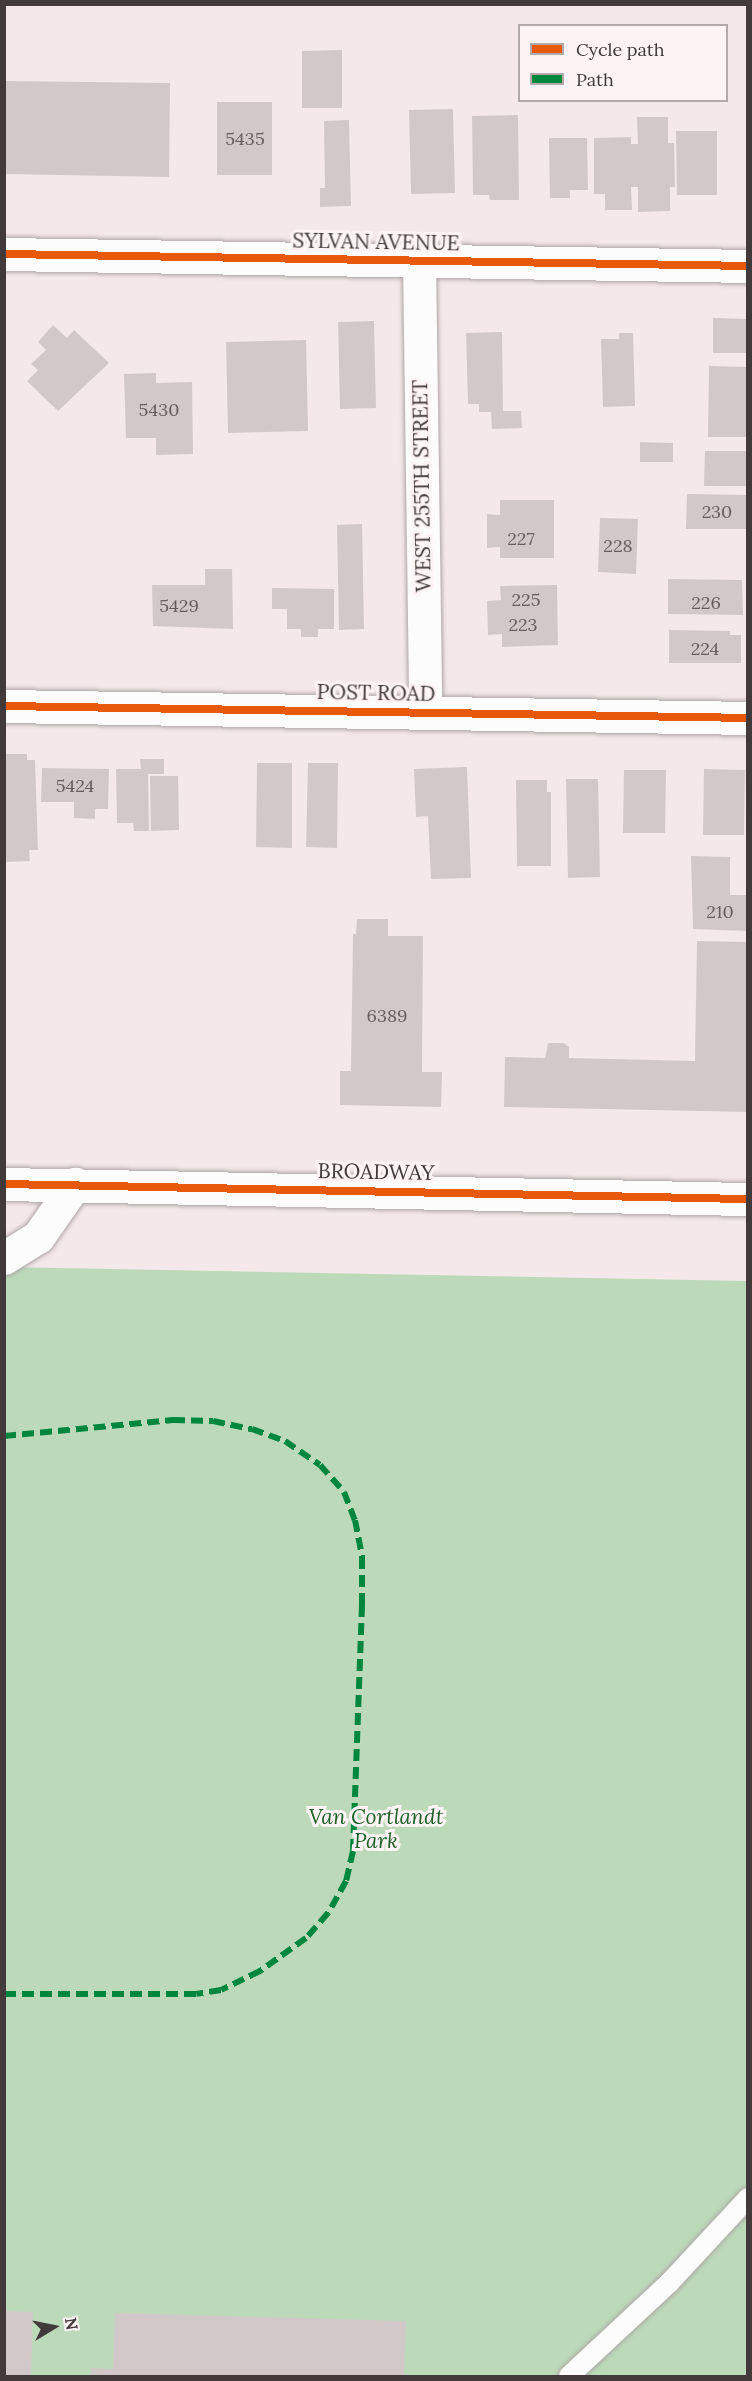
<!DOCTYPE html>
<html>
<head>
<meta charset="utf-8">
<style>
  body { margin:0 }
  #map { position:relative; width:752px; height:2381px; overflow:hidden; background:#f4e8ea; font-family:Lora,serif }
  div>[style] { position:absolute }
  .green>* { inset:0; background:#bcdaba }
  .building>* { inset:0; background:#d2c8ca }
  .roads { filter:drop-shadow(0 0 2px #afa6a7) drop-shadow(0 0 2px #afa6a7) }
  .lane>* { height:20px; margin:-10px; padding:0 10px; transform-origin:10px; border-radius:10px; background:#fdfcfc }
  .street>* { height:33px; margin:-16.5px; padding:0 16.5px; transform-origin:16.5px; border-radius:16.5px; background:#fdfcfc }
  .primary>* { height:33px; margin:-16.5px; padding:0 16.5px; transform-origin:16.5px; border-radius:16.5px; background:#fdfcfc }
  .highway>* { height:33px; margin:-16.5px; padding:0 16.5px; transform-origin:16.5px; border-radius:16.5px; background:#fdfcfc }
  .quiet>* { height:6px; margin-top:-3px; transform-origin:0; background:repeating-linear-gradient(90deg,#00873e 0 12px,transparent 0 18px) }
  .cycleway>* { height:8px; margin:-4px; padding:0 4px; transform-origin:4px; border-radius:4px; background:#e8590c }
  span { translate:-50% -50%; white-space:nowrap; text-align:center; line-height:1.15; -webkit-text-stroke:6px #fdf3f5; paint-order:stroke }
  .number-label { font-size:18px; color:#665d5f }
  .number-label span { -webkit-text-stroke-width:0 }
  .street-label { font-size:21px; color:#42393b }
  .park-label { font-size:21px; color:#1d6228; font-style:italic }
  .frame { position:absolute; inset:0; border:6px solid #42393b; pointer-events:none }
  .legend { position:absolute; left:518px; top:24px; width:210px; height:78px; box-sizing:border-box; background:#fdf3f5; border:2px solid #b2a9ab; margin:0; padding:8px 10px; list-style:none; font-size:18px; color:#42393b }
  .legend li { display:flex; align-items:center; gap:12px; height:30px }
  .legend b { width:30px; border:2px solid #b2a9ab }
  .north { position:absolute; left:24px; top:2297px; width:60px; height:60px; -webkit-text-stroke:4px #fdf3f5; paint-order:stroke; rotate:80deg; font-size:16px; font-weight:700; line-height:24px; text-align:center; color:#42393b }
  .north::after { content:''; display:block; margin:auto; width:21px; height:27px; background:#42393b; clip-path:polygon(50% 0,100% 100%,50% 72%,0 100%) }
</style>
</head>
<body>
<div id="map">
  <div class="green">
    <div style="clip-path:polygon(5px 1267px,747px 1281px,747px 2376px,5px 2376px)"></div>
  </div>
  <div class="building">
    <div style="clip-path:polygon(342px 50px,342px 108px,302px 108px,302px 51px)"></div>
    <div style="clip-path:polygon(4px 81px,170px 83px,169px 177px,4px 174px)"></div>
    <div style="clip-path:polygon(217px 102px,272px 102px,272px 175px,217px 175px)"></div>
    <div style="clip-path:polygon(453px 109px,455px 193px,411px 194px,409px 110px)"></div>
    <div style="clip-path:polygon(518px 115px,519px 200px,490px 200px,489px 195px,473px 195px,472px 116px)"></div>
    <div style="clip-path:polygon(637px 117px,668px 117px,668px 143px,674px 143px,675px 187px,670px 187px,670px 211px,638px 212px,638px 187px,631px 187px,632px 210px,605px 210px,605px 194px,594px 194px,594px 138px,631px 137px,631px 144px,638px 144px)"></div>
    <div style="clip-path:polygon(349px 120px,351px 206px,320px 207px,320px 188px,325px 188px,324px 121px)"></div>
    <div style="clip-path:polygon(676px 131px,717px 131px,717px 195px,677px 195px)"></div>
    <div style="clip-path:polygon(549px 138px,587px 138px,588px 190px,570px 190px,570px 198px,550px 198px)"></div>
    <div style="clip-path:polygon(713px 318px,748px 319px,748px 353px,713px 353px)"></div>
    <div style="clip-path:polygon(374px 321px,376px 408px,340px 409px,338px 322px)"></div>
    <div style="clip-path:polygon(53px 325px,67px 338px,74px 330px,109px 363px,58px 411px,27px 381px,38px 370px,31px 364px,46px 350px,38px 342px)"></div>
    <div style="clip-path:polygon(502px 332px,503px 411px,521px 411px,522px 428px,492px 429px,491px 412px,479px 412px,479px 404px,468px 404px,466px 333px)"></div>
    <div style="clip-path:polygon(619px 333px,633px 333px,635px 406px,603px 407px,601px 339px,619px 339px)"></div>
    <div style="clip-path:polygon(306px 340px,308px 431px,228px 433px,226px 342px)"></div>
    <div style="clip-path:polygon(709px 366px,748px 367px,748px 437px,708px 437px)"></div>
    <div style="clip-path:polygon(156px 373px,156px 383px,192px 382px,193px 454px,156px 455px,156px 438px,126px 438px,124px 374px)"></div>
    <div style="clip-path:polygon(640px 442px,673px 443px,673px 462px,640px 462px)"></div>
    <div style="clip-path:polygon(705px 451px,748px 451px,748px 486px,704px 486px)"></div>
    <div style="clip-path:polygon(687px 494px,748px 495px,748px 529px,686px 529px)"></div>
    <div style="clip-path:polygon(500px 500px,554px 500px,554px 558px,500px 558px,500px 547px,487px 548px,487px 514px,500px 515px)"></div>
    <div style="clip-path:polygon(600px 518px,638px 519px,636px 574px,598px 572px)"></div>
    <div style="clip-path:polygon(362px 524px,364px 629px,339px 630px,337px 525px)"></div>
    <div style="clip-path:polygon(205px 569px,232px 569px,233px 629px,153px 626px,152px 585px,205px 585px)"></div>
    <div style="clip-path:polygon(668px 579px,742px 580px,743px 615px,668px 614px)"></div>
    <div style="clip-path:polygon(557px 585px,558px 645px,502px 647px,502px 634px,488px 635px,487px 601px,501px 600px,500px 586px)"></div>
    <div style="clip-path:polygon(272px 588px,334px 589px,334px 629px,318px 629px,318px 637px,301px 637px,301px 629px,287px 629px,287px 609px,272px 609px)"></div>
    <div style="clip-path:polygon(669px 630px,730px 631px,730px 635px,741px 635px,741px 663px,669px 663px)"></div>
    <div style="clip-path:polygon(4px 754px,27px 754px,27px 760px,35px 760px,38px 850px,29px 850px,30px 861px,4px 862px)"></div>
    <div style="clip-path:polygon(140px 759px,164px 759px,164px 774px,148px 774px,149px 831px,134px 831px,133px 823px,117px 823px,116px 769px,141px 769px)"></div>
    <div style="clip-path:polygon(257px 763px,292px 763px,292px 848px,256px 847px)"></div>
    <div style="clip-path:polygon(308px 763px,338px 763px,337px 848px,306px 847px)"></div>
    <div style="clip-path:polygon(467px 767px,471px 878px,431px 879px,428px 816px,416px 817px,414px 769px)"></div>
    <div style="clip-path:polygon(42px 768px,109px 769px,108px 809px,95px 809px,95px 819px,74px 818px,74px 802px,41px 802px)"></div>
    <div style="clip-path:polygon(704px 769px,745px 770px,744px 835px,703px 835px)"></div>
    <div style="clip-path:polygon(624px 770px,666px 770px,665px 833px,623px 833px)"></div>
    <div style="clip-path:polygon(150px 776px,178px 776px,179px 830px,151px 831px)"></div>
    <div style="clip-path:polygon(566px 779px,598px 779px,600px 877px,568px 878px)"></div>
    <div style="clip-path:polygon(516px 780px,547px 780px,547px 792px,551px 792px,551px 866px,517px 866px)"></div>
    <div style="clip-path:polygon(691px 856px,730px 857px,730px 895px,748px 895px,748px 931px,693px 929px)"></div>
    <div style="clip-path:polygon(357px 919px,388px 919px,388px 936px,423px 936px,422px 1072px,442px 1072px,441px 1107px,340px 1105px,340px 1071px,351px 1071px,353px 934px,356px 934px)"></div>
    <div style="clip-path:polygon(697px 941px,748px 942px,747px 1112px,504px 1107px,505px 1057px,545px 1058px,548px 1043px,564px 1043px,569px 1047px,569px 1058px,695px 1061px)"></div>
    <div style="clip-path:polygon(4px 2311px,33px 2312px,31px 2376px,4px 2376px)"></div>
    <div style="clip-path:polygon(115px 2313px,406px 2321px,404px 2376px,91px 2376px,91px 2368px,113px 2369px)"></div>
  </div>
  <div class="roads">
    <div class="lane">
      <div style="left:569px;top:2376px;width:137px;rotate:-42.9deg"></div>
      <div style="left:669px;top:2283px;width:116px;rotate:-47.1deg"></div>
    </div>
    <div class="street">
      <div style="left:4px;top:254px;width:744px;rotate:0.92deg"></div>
      <div style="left:419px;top:260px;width:452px;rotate:89.2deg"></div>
      <div style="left:4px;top:706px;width:744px;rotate:0.92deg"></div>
    </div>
    <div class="primary">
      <div style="left:4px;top:1184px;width:744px;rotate:1.16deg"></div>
    </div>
    <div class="highway">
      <div style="left:4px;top:1258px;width:40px;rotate:-32deg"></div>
      <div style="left:38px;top:1237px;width:65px;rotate:-55.1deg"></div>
    </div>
  </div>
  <div class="quiet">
    <div style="left:4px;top:1436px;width:170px;rotate:-5.4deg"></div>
    <div style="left:173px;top:1420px;width:40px;rotate:1.4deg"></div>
    <div style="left:213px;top:1421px;width:40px;rotate:12deg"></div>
    <div style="left:252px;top:1429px;width:35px;rotate:20deg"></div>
    <div style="left:285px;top:1441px;width:42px;rotate:34.4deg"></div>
    <div style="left:320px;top:1465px;width:36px;rotate:48deg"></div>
    <div style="left:344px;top:1492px;width:30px;rotate:69deg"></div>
    <div style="left:355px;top:1520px;width:38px;rotate:79deg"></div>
    <div style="left:362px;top:1557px;width:48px;rotate:90deg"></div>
    <div style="left:362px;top:1605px;width:246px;rotate:92.1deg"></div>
    <div style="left:353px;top:1851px;width:31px;rotate:103deg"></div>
    <div style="left:346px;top:1881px;width:37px;rotate:119deg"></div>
    <div style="left:328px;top:1913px;width:33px;rotate:131deg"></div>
    <div style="left:306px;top:1938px;width:57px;rotate:144.3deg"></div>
    <div style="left:260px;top:1971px;width:43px;rotate:154deg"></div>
    <div style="left:221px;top:1990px;width:25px;rotate:171deg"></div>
    <div style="left:196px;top:1994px;width:192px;rotate:180deg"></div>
  </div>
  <div class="cycleway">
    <div style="left:4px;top:254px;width:744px;rotate:0.92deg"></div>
    <div style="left:4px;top:706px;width:744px;rotate:0.92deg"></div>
    <div style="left:4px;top:1184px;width:744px;rotate:1.16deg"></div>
  </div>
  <div class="number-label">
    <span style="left:245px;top:139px">5435</span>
    <span style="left:159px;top:410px">5430</span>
    <span style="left:717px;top:512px">230</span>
    <span style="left:521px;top:539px">227</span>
    <span style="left:618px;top:546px">228</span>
    <span style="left:526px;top:600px">225</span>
    <span style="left:706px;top:603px">226</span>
    <span style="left:179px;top:606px">5429</span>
    <span style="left:523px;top:625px">223</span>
    <span style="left:705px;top:649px">224</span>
    <span style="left:75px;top:786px">5424</span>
    <span style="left:720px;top:912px">210</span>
    <span style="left:387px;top:1016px">6389</span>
  </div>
  <div class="street-label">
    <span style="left:376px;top:242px;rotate:1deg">SYLVAN AVENUE</span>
    <span style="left:422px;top:486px;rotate:-91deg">WEST 255TH STREET</span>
    <span style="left:376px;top:693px;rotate:1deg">POST ROAD</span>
    <span style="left:376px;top:1172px;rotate:1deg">BROADWAY</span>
  </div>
  <div class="park-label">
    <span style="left:376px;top:1829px">Van Cortlandt<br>Park</span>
  </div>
  <div class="frame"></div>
  <ul class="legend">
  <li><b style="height:8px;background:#e8590c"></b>Cycle path</li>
  <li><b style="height:8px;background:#00873e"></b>Path</li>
  </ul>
  <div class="north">N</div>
</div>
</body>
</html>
